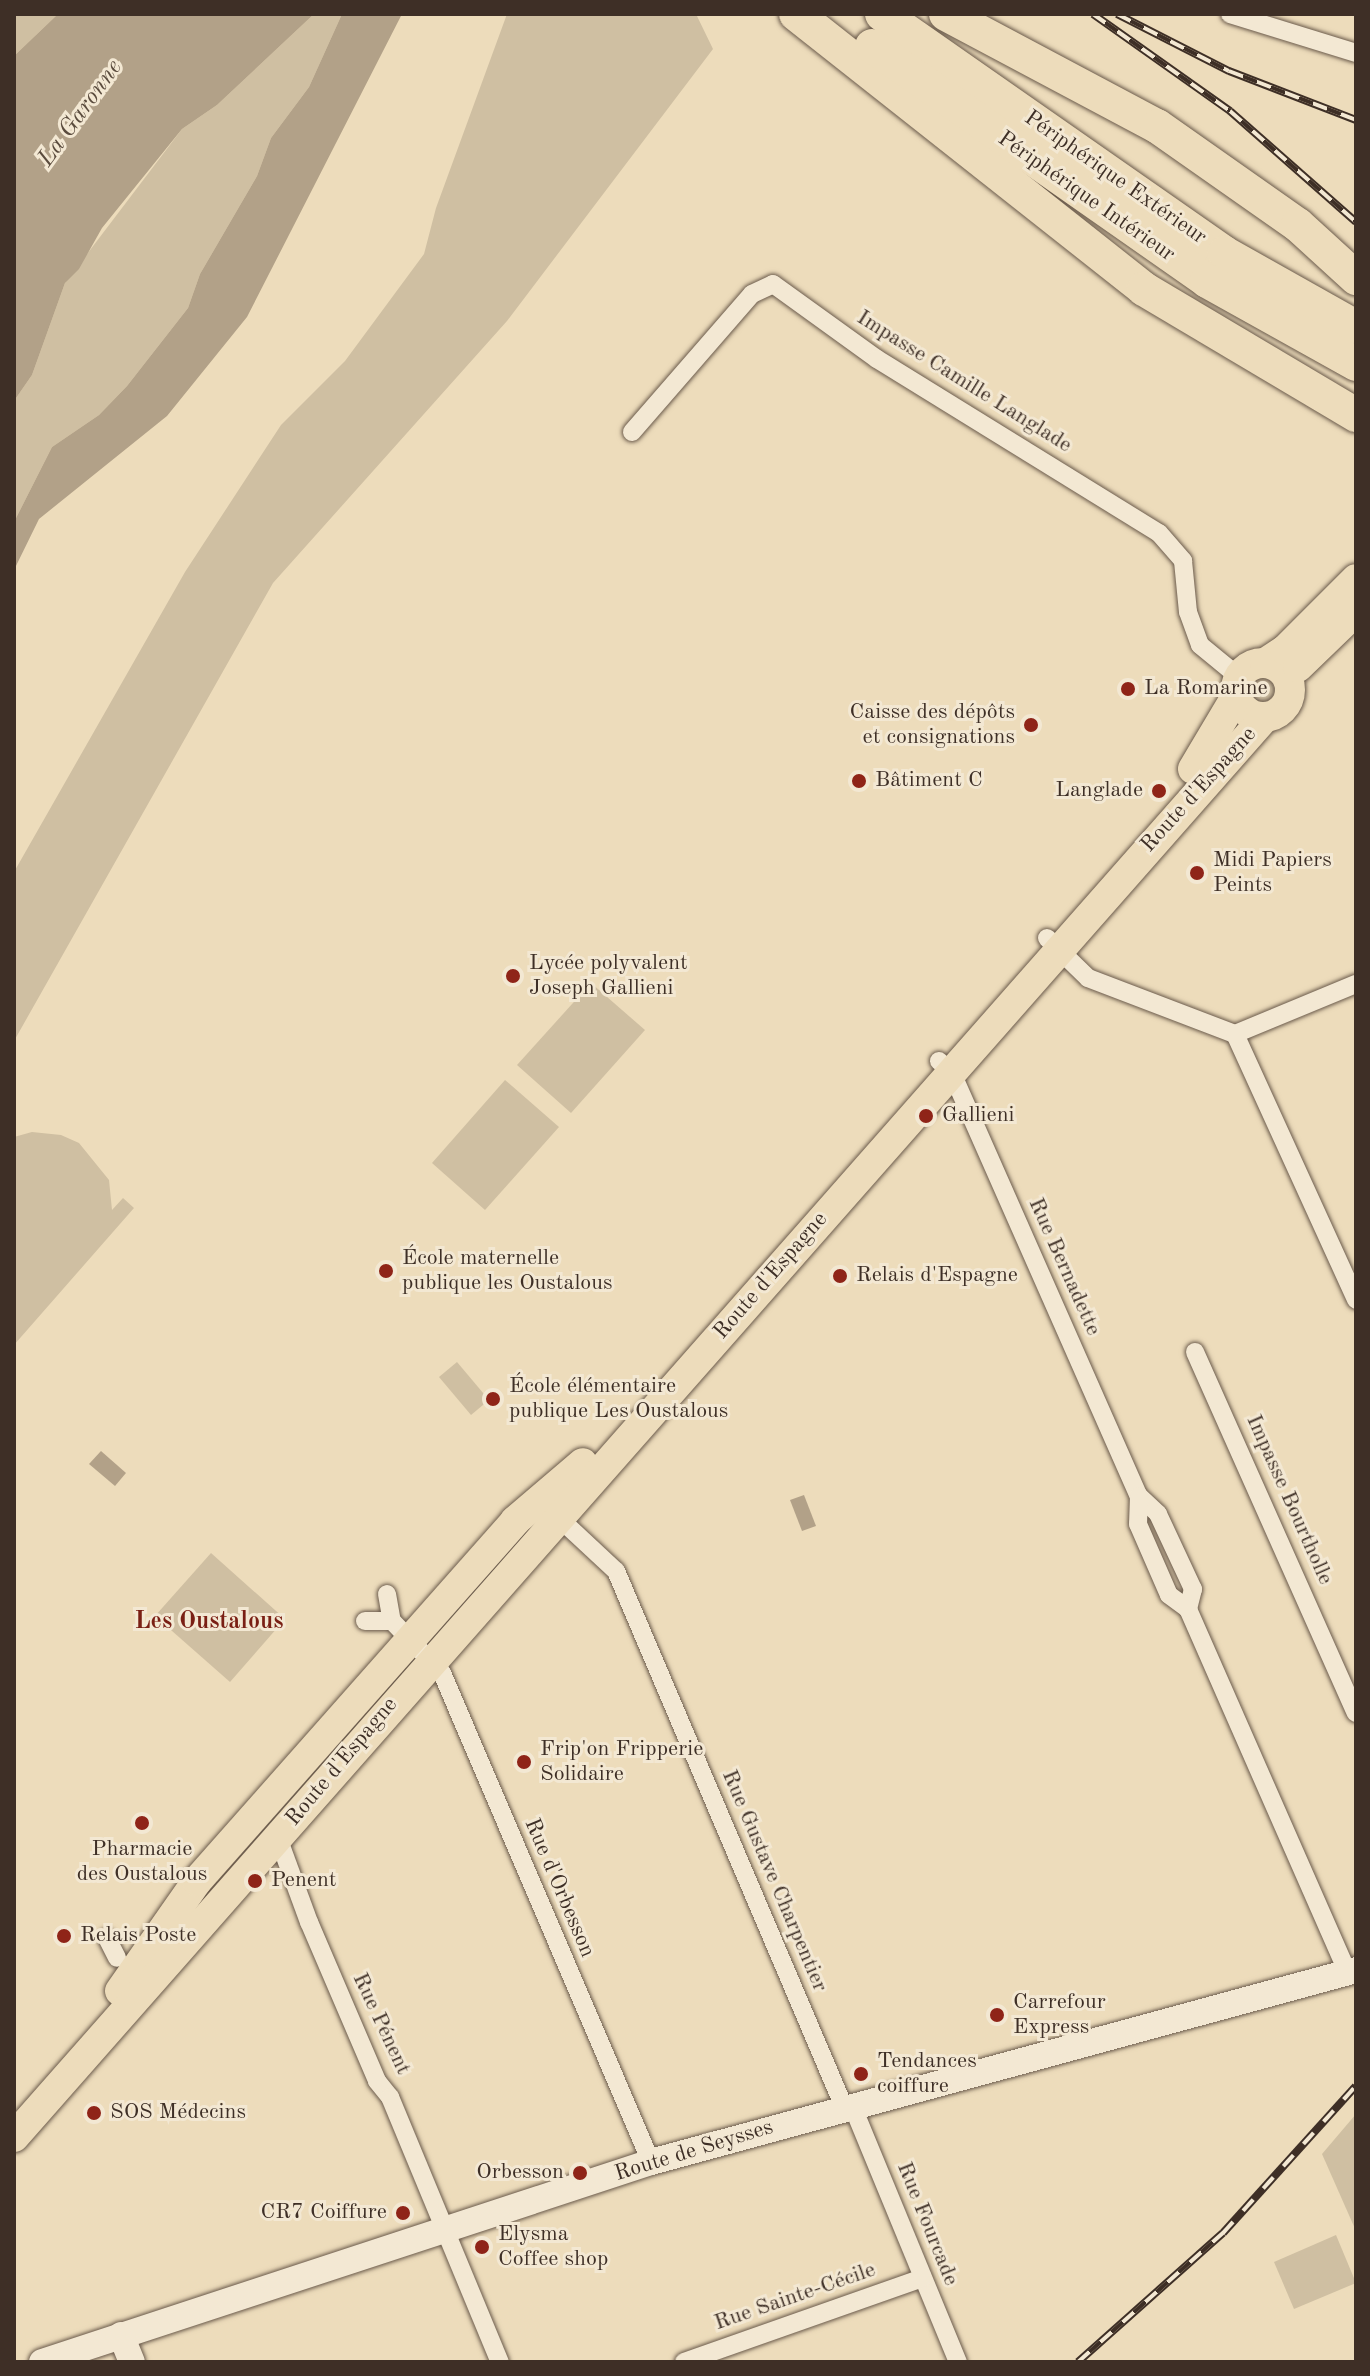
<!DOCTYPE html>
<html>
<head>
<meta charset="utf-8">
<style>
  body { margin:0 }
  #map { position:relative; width:1370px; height:2376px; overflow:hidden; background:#eddcbb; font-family:"Old Standard TT",serif }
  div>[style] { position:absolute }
  .green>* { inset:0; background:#cfbfa2 }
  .round { border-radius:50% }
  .water>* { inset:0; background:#b2a188 }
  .roads { filter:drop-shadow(0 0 2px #6a5a4b) drop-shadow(0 0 2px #6a5a4b) }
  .street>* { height:18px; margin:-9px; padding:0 9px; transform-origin:9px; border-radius:9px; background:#f3e8d3 }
  .secondary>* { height:26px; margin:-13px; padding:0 13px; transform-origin:13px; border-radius:13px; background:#f3e8d3 }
  .primary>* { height:30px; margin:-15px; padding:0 15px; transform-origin:15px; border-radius:15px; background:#eddcbb }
  .primary>.ring { margin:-15px; padding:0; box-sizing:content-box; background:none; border:30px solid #eddcbb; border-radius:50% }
  .highway>* { height:34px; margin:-17px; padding:0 17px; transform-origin:17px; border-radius:17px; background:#eddcbb }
  .rail>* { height:8px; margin-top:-4px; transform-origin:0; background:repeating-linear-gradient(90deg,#f3e8d3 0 15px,#3e2f26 0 30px); box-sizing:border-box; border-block:2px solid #3e2f26 }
  .dots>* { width:22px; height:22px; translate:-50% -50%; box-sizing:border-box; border:4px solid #f3e8d3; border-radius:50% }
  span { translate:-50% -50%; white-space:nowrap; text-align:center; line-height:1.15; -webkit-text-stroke:6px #f3e8d3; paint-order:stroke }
  .street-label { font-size:22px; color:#3e2f26 }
  .poi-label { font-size:22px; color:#3e2f26 }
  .left { translate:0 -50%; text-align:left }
  .right { translate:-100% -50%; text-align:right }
  .water-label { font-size:24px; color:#5b4c3e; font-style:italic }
  .neighbourhood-label { font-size:24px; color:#7a1f14; font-weight:700 }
  .frame { position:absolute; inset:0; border:16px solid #3e2f26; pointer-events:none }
</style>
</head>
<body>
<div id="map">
  <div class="green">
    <div style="clip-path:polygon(14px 14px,58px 14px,14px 56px)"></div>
    <div style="clip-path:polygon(314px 14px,342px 14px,309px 87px,271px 138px,257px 176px,200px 274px,188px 308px,127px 386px,99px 415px,52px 447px,14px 522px,14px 401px,32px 375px,65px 283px,182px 129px,217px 105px)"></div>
    <div style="clip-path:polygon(507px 14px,696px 14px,713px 49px,507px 321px,273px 583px,14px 1041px,14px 872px,185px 572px,281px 425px,345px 361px,424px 254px,436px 208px)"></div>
    <div class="round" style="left:1250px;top:678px;width:24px;height:24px"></div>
    <div style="clip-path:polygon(591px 983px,645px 1030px,571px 1113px,517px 1065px)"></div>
    <div style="clip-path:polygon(505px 1080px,559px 1127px,485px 1210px,432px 1163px)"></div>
    <div style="clip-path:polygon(32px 1132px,61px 1135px,79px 1143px,109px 1180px,112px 1210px,123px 1198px,134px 1208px,14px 1345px,14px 1137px)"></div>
    <div style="clip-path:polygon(457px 1362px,489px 1400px,471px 1415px,439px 1377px)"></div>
    <div style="clip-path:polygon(211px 1553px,285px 1619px,230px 1682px,155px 1616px)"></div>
    <div style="clip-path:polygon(1356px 2114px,1356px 2231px,1322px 2154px)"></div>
    <div style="clip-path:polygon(1336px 2235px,1356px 2283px,1294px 2309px,1274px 2262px)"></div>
  </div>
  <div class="water">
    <div style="clip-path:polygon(58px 14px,314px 14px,217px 105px,182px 129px,102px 228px,79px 269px,65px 283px,32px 375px,14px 401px,14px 56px)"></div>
    <div style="clip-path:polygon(342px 14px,402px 14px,247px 317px,167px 416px,39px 519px,14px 570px,14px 522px,52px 447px,99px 415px,127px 386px,188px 308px,200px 274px,257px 176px,271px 138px,309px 87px)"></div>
    <div style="clip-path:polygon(101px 1451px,126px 1473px,115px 1486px,89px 1464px)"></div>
    <div style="clip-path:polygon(804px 1495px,816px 1526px,802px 1531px,790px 1500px)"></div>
  </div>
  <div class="roads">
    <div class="street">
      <div style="left:1230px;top:14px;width:132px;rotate:17.2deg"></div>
      <div style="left:632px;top:432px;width:183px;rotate:-49deg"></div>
      <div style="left:752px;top:294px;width:23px;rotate:-25deg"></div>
      <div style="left:773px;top:284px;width:128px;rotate:35.8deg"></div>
      <div style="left:877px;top:359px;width:331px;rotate:31.7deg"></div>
      <div style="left:1159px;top:533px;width:37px;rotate:49deg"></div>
      <div style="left:1183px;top:561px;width:51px;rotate:84.4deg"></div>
      <div style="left:1188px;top:612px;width:35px;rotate:70deg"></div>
      <div style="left:1200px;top:645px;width:50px;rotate:39.4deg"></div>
      <div style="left:1047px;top:938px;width:57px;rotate:44.3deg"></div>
      <div style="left:1088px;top:978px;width:157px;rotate:20.9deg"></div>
      <div style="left:1235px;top:1034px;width:292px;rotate:65.5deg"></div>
      <div style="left:1235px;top:1034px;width:131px;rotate:-22.5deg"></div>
      <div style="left:939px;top:1061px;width:18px;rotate:43deg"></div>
      <div style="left:952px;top:1073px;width:462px;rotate:66.2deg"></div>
      <div style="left:1139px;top:1496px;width:26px;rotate:43deg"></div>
      <div style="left:1158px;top:1514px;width:83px;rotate:65deg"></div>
      <div style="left:1193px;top:1589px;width:21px;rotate:104deg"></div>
      <div style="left:1195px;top:1352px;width:395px;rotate:66deg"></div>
      <div style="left:1139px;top:1496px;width:28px;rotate:92deg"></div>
      <div style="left:1138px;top:1524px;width:77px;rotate:66.4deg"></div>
      <div style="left:1169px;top:1595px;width:24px;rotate:36deg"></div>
      <div style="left:1188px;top:1609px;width:398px;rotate:66.3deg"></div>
      <div style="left:558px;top:1517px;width:79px;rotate:43deg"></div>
      <div style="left:616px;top:1571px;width:582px;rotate:66.96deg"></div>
      <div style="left:387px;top:1594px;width:27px;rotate:80deg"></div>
      <div style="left:392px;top:1621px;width:72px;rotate:46.1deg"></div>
      <div style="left:442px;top:1673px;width:532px;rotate:66.86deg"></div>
      <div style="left:365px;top:1621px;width:27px"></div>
      <div style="left:276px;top:1832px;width:96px;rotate:69.9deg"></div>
      <div style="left:309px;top:1922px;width:173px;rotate:66.8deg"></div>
      <div style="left:377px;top:2081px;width:21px;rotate:51deg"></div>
      <div style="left:390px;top:2097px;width:287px;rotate:67.5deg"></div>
      <div style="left:107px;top:1938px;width:22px;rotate:63deg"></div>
      <div style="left:852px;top:2105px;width:278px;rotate:67.6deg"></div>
      <div style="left:684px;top:2362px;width:253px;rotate:-19.4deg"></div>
    </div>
    <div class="secondary">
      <div style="left:121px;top:2335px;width:29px;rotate:68deg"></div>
      <div style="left:42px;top:2362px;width:641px;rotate:-18.18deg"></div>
      <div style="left:651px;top:2162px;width:731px;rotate:-15.23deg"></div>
    </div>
    <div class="primary">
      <div class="ring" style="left:1236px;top:663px;width:24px;height:24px"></div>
      <div style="left:1265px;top:663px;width:24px;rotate:-33deg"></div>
      <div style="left:1285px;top:650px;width:100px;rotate:-45deg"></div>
      <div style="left:1298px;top:667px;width:81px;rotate:-44deg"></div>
      <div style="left:1193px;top:769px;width:86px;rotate:-59.3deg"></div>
      <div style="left:120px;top:1991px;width:134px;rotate:-55deg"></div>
      <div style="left:197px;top:1881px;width:480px;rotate:-48.5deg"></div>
      <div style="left:515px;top:1521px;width:89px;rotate:-40.5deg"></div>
      <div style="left:14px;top:2137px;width:1892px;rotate:-48.62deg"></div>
    </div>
    <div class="highway">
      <div style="left:796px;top:14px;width:444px;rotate:38.3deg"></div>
      <div style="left:1144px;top:289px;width:247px;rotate:30.7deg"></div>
      <div style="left:882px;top:14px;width:417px;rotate:34.9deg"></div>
      <div style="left:1224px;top:253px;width:151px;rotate:29.3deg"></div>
      <div style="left:946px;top:14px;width:239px;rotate:28deg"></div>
      <div style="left:1157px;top:126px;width:172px;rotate:35.1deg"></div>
      <div style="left:1298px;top:225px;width:79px;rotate:42.4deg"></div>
      <div style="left:872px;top:46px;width:409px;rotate:35deg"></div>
      <div style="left:1207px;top:281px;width:171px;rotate:29.1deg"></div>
    </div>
  </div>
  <div class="rail">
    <div style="left:1093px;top:14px;width:168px;rotate:35.3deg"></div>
    <div style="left:1230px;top:111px;width:168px;rotate:41.4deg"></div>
    <div style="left:1117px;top:14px;width:126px;rotate:27deg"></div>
    <div style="left:1229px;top:71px;width:136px;rotate:21.1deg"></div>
    <div style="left:1078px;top:2362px;width:194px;rotate:-41.7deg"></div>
    <div style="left:1223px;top:2233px;width:198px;rotate:-47.9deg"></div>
  </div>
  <div class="dots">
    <div style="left:1128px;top:689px;background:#8f2418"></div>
    <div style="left:1031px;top:725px;background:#8f2418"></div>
    <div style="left:859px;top:781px;background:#8f2418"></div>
    <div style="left:1159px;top:791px;background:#8f2418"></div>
    <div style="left:1197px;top:873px;background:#8f2418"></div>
    <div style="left:513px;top:976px;background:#8f2418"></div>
    <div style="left:926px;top:1116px;background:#8f2418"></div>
    <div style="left:386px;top:1271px;background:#8f2418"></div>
    <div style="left:840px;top:1276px;background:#8f2418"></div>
    <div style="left:493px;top:1399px;background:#8f2418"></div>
    <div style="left:524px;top:1762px;background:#8f2418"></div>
    <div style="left:142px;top:1823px;background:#8f2418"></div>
    <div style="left:255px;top:1881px;background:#8f2418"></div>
    <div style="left:64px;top:1936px;background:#8f2418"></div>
    <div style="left:997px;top:2015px;background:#8f2418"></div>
    <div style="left:861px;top:2074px;background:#8f2418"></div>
    <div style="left:94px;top:2113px;background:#8f2418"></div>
    <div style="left:580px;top:2173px;background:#8f2418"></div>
    <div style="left:403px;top:2213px;background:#8f2418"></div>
    <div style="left:482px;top:2247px;background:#8f2418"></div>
  </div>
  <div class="street-label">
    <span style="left:1115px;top:178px;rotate:35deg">Périphérique Extérieur</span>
    <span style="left:1086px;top:197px;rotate:35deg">Périphérique Intérieur</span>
    <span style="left:964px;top:382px;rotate:32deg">Impasse Camille Langlade</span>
    <span style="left:1199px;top:790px;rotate:-48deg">Route d'Espagne</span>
    <span style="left:1064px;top:1267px;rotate:66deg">Rue Bernadette</span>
    <span style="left:771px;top:1276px;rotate:-49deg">Route d'Espagne</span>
    <span style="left:1289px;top:1500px;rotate:66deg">Impasse Bourtholle</span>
    <span style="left:342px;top:1762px;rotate:-50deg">Route d'Espagne</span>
    <span style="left:774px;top:1881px;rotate:67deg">Rue Gustave Charpentier</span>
    <span style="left:559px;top:1888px;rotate:67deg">Rue d'Orbesson</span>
    <span style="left:381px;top:2024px;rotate:65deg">Rue Pénent</span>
    <span style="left:694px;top:2151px;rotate:-17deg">Route de Seysses</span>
    <span style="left:927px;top:2224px;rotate:68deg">Rue Fourcade</span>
    <span style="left:795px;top:2297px;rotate:-19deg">Rue Sainte-Cécile</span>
  </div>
  <div class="poi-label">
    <span class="left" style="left:1144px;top:689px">La Romarine</span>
    <span class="right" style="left:1015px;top:725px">Caisse des dépôts<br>et consignations</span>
    <span class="left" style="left:875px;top:781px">Bâtiment C</span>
    <span class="right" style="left:1143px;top:791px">Langlade</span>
    <span class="left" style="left:1213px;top:873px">Midi Papiers<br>Peints</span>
    <span class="left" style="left:529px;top:976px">Lycée polyvalent<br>Joseph Gallieni</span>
    <span class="left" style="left:942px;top:1116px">Gallieni</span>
    <span class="left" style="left:402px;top:1271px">École maternelle<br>publique les Oustalous</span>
    <span class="left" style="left:856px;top:1276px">Relais d'Espagne</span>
    <span class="left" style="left:509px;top:1399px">École élémentaire<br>publique Les Oustalous</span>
    <span class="left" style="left:540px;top:1762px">Frip'on Fripperie<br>Solidaire</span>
    <span style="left:142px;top:1862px">Pharmacie<br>des Oustalous</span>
    <span class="left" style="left:271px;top:1881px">Penent</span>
    <span class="left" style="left:80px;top:1936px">Relais Poste</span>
    <span class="left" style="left:1013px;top:2015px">Carrefour<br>Express</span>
    <span class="left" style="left:877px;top:2074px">Tendances<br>coiffure</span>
    <span class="left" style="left:110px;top:2113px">SOS Médecins</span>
    <span class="right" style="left:564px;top:2173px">Orbesson</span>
    <span class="right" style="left:387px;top:2213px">CR7 Coiffure</span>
    <span class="left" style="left:498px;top:2247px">Elysma<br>Coffee shop</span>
  </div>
  <div class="water-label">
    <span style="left:81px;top:114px;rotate:-54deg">La Garonne</span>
  </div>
  <div class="neighbourhood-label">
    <span style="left:209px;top:1623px">Les Oustalous</span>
  </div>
  <div class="frame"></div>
</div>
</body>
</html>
